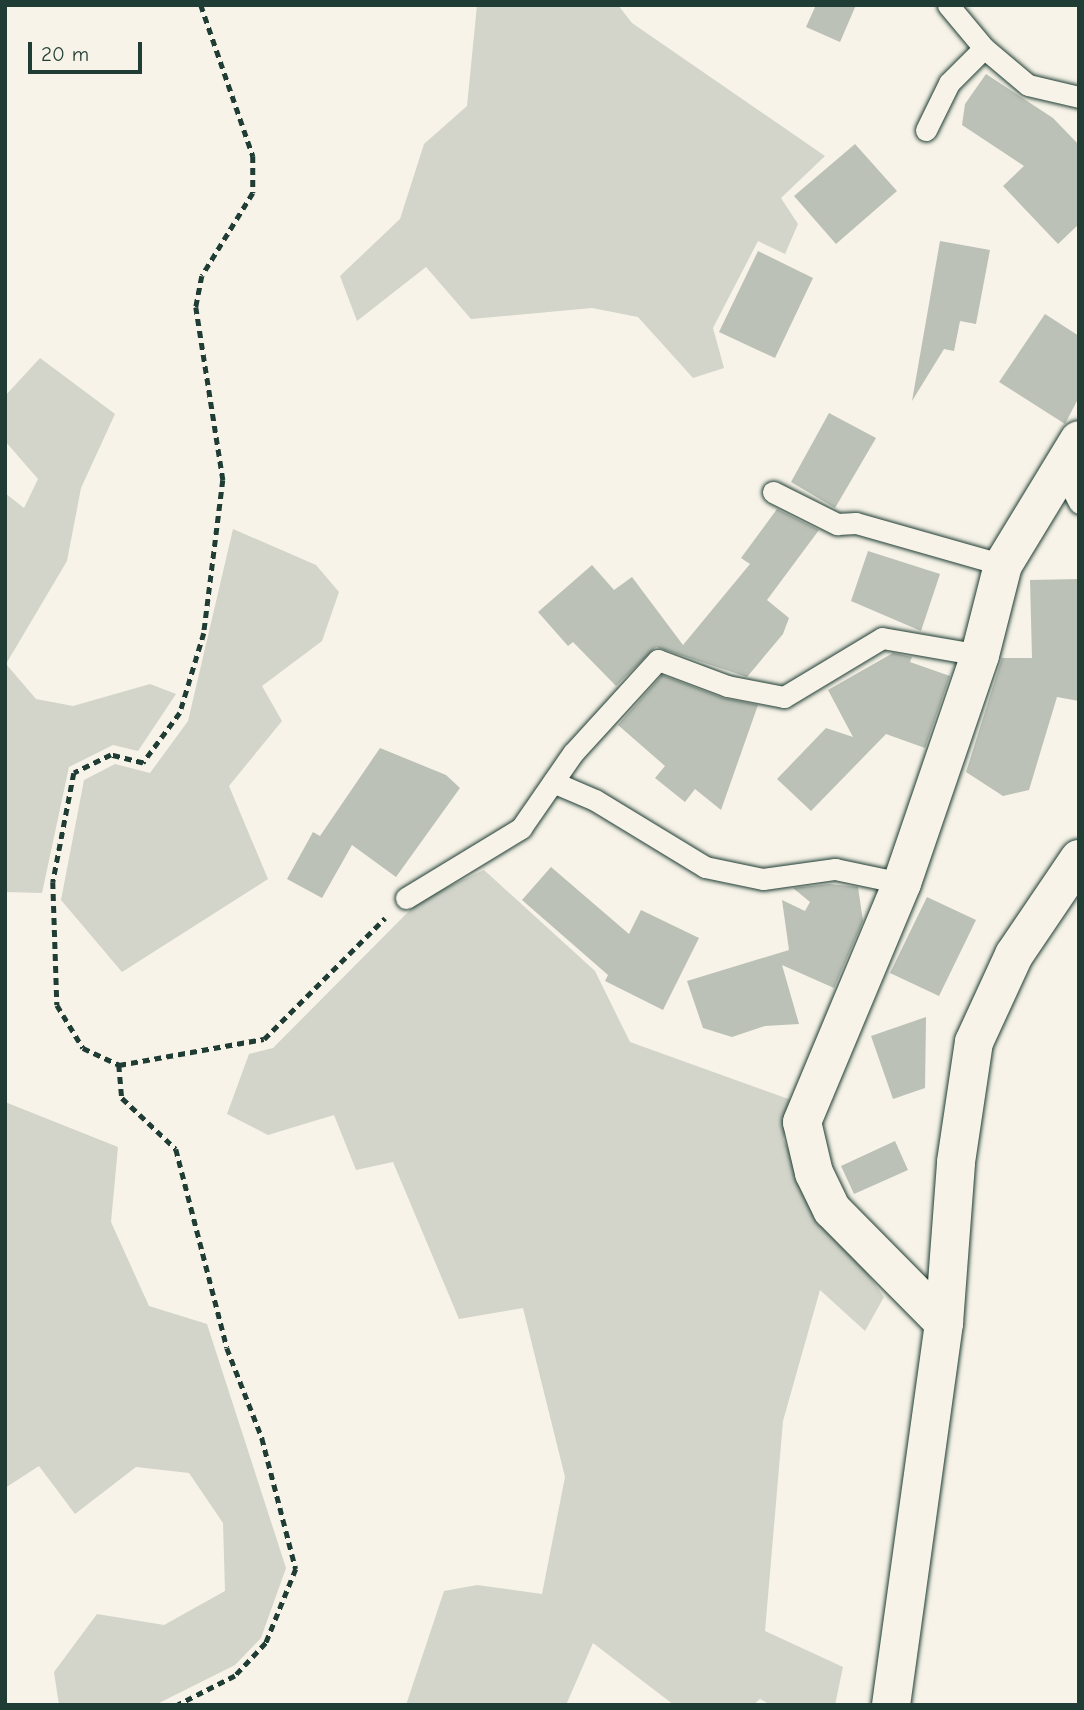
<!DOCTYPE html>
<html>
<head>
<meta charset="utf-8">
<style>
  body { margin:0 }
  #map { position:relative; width:1084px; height:1710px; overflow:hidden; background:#f7f3e8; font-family:"Comic Neue",sans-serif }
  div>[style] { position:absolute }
  .green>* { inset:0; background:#d3d5ca }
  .building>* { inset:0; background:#bbc1b6 }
  .path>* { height:4.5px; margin-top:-2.25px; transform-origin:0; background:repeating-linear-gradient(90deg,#1f3d34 0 7px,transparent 0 12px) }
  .roads { filter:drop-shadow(0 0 2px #1f3d34) drop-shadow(0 0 2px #1f3d34) }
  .service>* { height:21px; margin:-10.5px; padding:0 10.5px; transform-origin:10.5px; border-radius:10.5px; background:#f7f3e8 }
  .minor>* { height:38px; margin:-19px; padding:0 19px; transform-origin:19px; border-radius:19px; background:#f7f3e8 }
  span { translate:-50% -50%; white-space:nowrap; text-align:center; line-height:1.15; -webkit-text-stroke:6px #f7f3e8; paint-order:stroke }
  .frame { position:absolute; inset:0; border:7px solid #1f3d34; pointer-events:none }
  .scale { position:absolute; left:28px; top:42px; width:114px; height:32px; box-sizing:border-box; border:4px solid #1f3d34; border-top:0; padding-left:9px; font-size:21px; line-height:24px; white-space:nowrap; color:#1f3d34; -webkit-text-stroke:5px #f7f3e8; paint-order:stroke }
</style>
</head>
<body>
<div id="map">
  <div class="green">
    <div style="clip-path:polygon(477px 5px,618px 5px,632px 23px,825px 156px,781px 198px,798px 224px,785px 254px,758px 241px,713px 328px,724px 368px,693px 378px,638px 317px,592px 308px,471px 319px,426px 267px,357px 321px,340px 276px,400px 219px,424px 144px,467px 106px)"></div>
    <div style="clip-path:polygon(40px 358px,115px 414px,81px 488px,67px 561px,6px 664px,36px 699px,73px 706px,150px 684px,176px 694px,138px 751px,113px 745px,69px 767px,42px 893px,5px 892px,5px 493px,24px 508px,38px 479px,5px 441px,5px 396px)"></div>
    <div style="clip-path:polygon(233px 529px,316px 565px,339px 592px,322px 641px,262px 686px,282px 721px,229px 786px,268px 879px,122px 972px,61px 900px,84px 780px,115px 764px,150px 773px,188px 721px)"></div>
    <div style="clip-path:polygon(484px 870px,595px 971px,630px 1042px,794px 1101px,783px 1139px,812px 1195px,884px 1297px,865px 1331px,820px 1290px,783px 1421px,765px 1631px,843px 1667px,835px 1705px,771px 1705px,760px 1699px,753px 1705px,674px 1705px,593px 1643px,566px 1705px,406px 1705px,444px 1591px,477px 1585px,542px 1594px,565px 1477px,523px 1308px,459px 1319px,393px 1162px,356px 1170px,334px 1115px,268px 1135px,227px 1114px,249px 1054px,273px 1048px,420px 900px)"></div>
    <div style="clip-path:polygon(5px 1102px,118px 1147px,111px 1222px,149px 1306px,207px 1324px,286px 1568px,261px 1638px,235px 1665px,155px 1705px,59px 1705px,54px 1672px,97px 1614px,164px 1625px,225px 1591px,223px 1523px,189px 1473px,136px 1467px,75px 1514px,39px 1466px,5px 1488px)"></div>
  </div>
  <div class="building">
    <div style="clip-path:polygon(816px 5px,856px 5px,840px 42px,806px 27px)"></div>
    <div style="clip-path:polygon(986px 74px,1053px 118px,1079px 145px,1079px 224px,1058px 244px,1003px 186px,1024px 166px,962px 125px,965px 104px)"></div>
    <div style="clip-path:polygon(855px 144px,897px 191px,836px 244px,794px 196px)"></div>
    <div style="clip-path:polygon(940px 241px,990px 250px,976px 324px,960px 321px,954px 351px,944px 349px,912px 401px)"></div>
    <div style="clip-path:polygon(758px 251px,813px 278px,775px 358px,719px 332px)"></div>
    <div style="clip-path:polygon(1045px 314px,1079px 336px,1079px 397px,1065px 424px,999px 382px)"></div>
    <div style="clip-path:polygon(829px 413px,876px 438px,835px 508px,791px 482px)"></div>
    <div style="clip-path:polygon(777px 509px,819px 530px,767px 600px,789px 618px,783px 634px,747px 677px,656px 647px,616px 686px,573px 642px,568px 646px,538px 612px,592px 565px,614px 590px,632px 577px,683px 645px,750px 564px,741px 558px)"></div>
    <div style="clip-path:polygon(868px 551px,940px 574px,921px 631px,851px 601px)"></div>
    <div style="clip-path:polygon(1079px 579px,1079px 701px,1057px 697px,1029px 790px,1003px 796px,966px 772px,1002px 658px,1032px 658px,1030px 580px)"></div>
    <div style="clip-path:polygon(893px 653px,912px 657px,910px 662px,950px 676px,925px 748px,886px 734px,811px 811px,777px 779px,826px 728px,853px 737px,828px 690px)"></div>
    <div style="clip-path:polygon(662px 675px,723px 698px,758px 705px,721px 810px,695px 789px,685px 802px,655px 778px,665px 766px,618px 725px)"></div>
    <div style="clip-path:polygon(380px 748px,446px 775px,460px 788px,396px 877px,352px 845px,322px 898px,287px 879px,313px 832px,320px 836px)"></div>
    <div style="clip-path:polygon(551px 867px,629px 934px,641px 910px,699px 938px,663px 1010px,605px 981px,608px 975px,522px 900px)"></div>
    <div style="clip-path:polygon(830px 884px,858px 887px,863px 921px,834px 988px,782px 965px,799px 1024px,765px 1026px,732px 1037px,703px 1028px,687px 981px,789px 950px,782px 900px,805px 911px,810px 902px,793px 888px)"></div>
    <div style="clip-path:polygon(927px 897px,976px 920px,939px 996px,890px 973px)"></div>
    <div style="clip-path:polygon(926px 1017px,925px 1088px,893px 1099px,871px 1036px)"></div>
    <div style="clip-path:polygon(895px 1141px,908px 1170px,854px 1194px,841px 1166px)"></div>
  </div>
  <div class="path">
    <div style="left:201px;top:5px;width:160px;rotate:71deg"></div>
    <div style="left:253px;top:156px;width:37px;rotate:90deg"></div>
    <div style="left:253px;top:193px;width:97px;rotate:121.6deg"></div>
    <div style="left:202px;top:276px;width:32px;rotate:101deg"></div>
    <div style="left:196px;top:307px;width:175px;rotate:81.1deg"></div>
    <div style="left:223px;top:480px;width:154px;rotate:97.1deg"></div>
    <div style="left:204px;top:633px;width:84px;rotate:106.7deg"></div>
    <div style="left:180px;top:713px;width:62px;rotate:126.5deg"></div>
    <div style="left:143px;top:763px;width:33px;rotate:-166deg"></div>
    <div style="left:111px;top:755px;width:41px;rotate:154.1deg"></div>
    <div style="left:74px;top:773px;width:111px;rotate:100.9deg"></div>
    <div style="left:53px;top:882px;width:123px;rotate:88.1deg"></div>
    <div style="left:57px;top:1005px;width:50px;rotate:58.8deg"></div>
    <div style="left:83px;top:1048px;width:40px;rotate:25deg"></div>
    <div style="left:119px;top:1065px;width:147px;rotate:-10.2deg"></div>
    <div style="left:264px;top:1039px;width:171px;rotate:-45deg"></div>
    <div style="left:119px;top:1065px;width:33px;rotate:85deg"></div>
    <div style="left:122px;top:1098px;width:74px;rotate:43.4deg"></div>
    <div style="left:176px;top:1149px;width:205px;rotate:75.6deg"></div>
    <div style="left:227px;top:1348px;width:97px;rotate:68.7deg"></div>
    <div style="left:262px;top:1438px;width:135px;rotate:75.5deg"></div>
    <div style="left:296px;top:1569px;width:80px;rotate:112.1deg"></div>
    <div style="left:266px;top:1643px;width:45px;rotate:133.2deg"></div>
    <div style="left:235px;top:1676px;width:64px;rotate:153deg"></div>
  </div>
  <div class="roads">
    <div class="service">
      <div style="left:948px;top:5px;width:56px;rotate:50.1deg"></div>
      <div style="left:984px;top:48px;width:57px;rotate:40.1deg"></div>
      <div style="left:1028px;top:85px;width:52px;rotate:13.2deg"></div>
      <div style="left:926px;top:130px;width:52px;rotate:-63.9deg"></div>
      <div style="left:949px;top:83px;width:49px;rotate:-45deg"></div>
      <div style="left:1062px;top:469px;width:38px;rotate:63deg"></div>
      <div style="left:773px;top:492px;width:72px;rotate:26.6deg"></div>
      <div style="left:837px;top:524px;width:19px;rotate:-3deg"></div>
      <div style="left:856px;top:523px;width:153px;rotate:15.9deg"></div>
      <div style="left:553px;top:782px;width:46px;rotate:23.2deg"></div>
      <div style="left:595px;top:800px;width:129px;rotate:31.3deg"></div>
      <div style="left:705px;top:867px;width:59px;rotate:11.7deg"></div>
      <div style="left:763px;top:879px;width:73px;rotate:-7.9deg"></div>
      <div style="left:835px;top:869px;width:68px;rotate:11.8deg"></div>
      <div style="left:406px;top:898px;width:135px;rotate:-31.3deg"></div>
      <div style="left:521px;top:828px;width:91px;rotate:-55.3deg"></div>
      <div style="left:573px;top:753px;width:126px;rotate:-47.6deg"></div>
      <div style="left:658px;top:660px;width:74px;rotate:20.6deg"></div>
      <div style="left:727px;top:686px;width:58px;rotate:10.9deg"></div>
      <div style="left:784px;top:697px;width:114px;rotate:-31deg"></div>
      <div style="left:882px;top:638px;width:99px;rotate:9.8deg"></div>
    </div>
    <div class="minor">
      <div style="left:944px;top:1323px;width:159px;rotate:-134.7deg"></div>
      <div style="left:832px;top:1210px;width:41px;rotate:-115.9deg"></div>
      <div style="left:814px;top:1173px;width:52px;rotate:-103.2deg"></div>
      <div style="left:802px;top:1122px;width:259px;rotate:-67.3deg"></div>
      <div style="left:902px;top:883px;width:241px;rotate:-71.1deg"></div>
      <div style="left:980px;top:655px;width:93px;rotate:-75.7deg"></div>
      <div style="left:1003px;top:565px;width:146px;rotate:-58.7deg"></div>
      <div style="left:891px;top:1705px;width:386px;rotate:-82.1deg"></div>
      <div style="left:944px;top:1323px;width:161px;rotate:-85.7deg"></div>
      <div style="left:956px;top:1162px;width:121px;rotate:-81.5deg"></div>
      <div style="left:974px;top:1042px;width:96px;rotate:-65.3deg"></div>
      <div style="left:1014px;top:955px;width:116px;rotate:-55.9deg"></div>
    </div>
  </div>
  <div class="frame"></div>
  <div class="scale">20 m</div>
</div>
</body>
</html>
